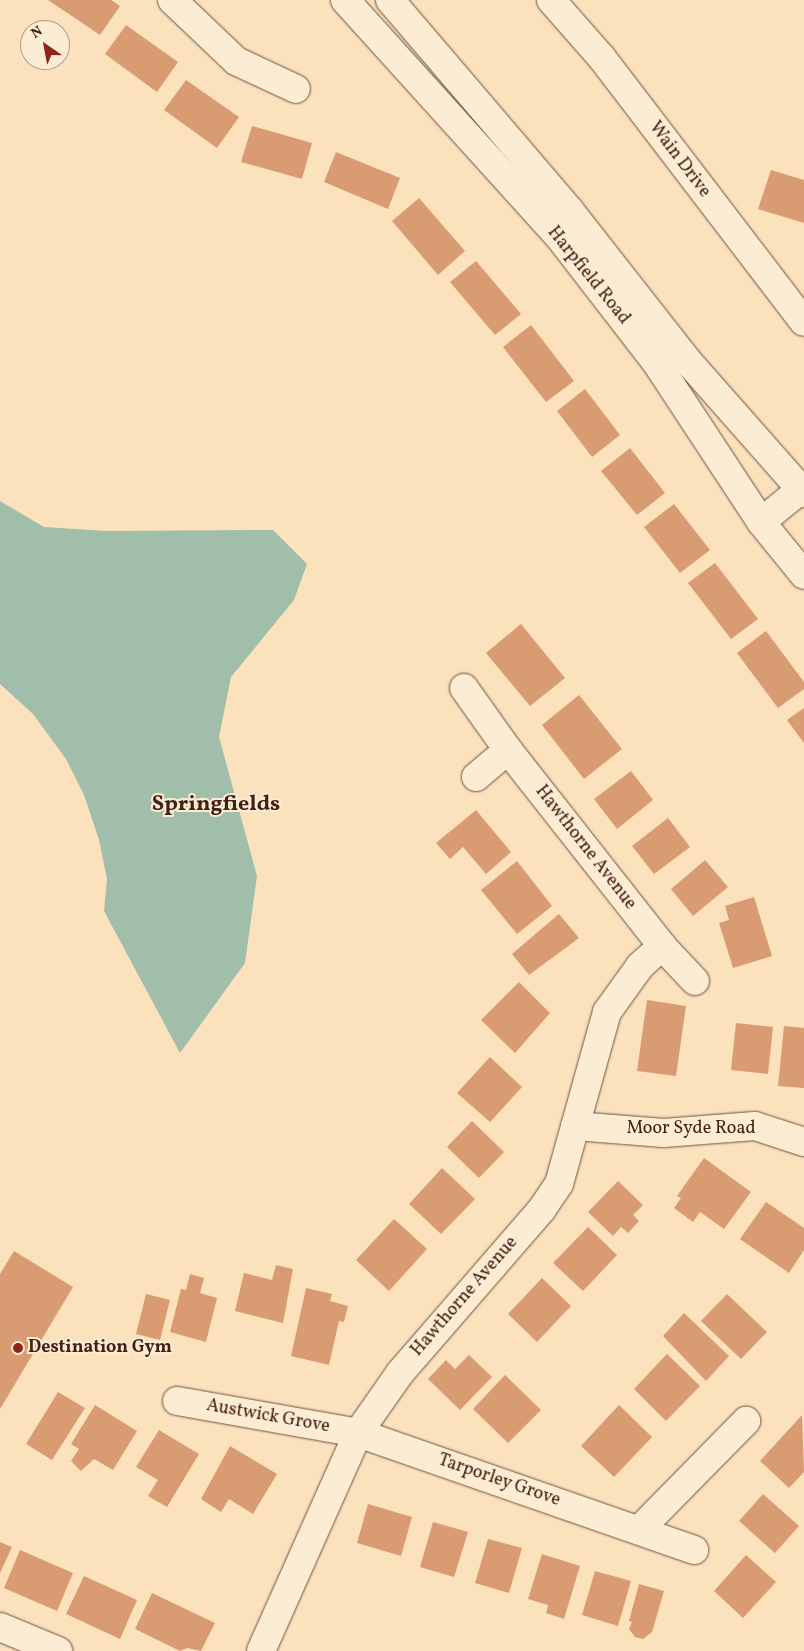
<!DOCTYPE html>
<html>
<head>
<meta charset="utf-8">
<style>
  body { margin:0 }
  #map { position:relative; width:804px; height:1651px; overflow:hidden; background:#fce1bd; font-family:Vollkorn,serif }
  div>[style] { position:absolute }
  .water>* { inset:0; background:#a0beaa }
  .building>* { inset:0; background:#d89b72 }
  .roads { filter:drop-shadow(0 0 1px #70513e) drop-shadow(0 0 1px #70513e) }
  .minor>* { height:28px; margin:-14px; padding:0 14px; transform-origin:14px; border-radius:14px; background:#fdecd4 }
  .tertiary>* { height:28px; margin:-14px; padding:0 14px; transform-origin:14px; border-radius:14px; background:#fdecd4 }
  .dots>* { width:14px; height:14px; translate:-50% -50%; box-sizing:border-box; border:2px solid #fdecd4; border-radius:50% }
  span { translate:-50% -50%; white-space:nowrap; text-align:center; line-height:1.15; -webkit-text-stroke:4px #fdecd4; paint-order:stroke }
  .street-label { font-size:18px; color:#412114 }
  .poi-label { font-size:18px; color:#412114; font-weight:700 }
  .left { translate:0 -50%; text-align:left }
  .district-label { font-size:22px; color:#412114; font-weight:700 }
  .north { position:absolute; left:20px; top:20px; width:50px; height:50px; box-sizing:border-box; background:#fdecd4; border:1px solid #b29b87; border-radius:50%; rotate:327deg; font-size:14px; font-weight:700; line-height:20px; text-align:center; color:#412114 }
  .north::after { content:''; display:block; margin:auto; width:18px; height:22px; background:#8f2418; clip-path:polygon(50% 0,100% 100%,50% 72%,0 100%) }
</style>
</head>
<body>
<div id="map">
  <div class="water">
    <div style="clip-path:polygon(0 501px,44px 527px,106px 531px,273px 530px,307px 564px,294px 600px,231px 677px,219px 737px,257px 876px,245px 963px,180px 1053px,104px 911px,107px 879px,99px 840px,84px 795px,66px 759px,33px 714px,0 684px)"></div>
  </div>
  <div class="building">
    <div style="clip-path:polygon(48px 0,111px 0,120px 6px,100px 35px)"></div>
    <div style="clip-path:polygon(126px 25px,178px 62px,157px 92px,105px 54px)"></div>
    <div style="clip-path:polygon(186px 80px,239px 117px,217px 148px,164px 110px)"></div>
    <div style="clip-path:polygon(252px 126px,312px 143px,302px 179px,241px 162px)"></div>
    <div style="clip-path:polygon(336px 152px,400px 178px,388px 209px,324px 182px)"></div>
    <div style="clip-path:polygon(771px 170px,804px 180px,804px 223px,758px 209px)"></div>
    <div style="clip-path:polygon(419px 198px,465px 251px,438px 275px,392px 221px)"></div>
    <div style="clip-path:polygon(476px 261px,521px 314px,495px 335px,450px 282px)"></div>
    <div style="clip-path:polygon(531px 325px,574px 381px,546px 402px,503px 347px)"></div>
    <div style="clip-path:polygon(585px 389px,620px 435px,592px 457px,557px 411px)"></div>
    <div style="clip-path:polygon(630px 448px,665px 493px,637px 515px,601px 471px)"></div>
    <div style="clip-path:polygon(674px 504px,710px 550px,680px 573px,644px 527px)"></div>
    <div style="clip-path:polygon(715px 563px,758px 619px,731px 639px,688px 583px)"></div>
    <div style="clip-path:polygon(521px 624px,565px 678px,530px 706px,486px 653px)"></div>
    <div style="clip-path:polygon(766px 631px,804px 682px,804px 689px,778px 708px,737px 653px)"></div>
    <div style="clip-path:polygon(579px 695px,622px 749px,584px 779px,542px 725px)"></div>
    <div style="clip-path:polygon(804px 708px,804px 743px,787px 720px)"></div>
    <div style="clip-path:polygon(631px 771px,653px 800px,617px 829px,594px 799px)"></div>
    <div style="clip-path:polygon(476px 810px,511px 852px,486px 874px,463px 847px,450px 859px,436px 843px)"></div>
    <div style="clip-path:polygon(668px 818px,690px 847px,654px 874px,632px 846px)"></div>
    <div style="clip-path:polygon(705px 860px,728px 887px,693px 916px,671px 889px)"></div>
    <div style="clip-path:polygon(517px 861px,552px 906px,517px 934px,481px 890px)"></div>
    <div style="clip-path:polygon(754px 897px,772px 956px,733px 968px,719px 923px,729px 920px,725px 906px)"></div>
    <div style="clip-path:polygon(559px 914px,579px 938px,529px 975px,512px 954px)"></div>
    <div style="clip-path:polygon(519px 982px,550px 1013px,515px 1053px,481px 1020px)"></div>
    <div style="clip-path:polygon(647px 1000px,686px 1006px,676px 1076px,637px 1071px)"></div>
    <div style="clip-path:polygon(736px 1023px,773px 1027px,768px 1074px,731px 1070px)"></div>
    <div style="clip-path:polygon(784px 1026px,804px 1028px,804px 1088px,778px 1086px)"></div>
    <div style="clip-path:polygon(490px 1057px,522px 1087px,490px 1122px,457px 1093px)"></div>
    <div style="clip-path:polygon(472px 1121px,504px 1152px,479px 1178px,447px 1147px)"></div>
    <div style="clip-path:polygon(704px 1158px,751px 1192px,724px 1229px,700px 1212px,693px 1222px,674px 1208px,681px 1198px,677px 1196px)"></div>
    <div style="clip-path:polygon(442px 1168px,475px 1199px,441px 1234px,409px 1204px)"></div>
    <div style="clip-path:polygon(618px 1181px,643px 1205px,633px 1215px,639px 1221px,628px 1233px,621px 1227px,613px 1236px,588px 1212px)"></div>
    <div style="clip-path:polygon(766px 1202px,804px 1228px,804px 1250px,789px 1273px,740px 1239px)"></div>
    <div style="clip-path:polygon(394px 1219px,427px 1249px,389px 1291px,356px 1260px)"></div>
    <div style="clip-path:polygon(588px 1227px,617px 1255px,583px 1291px,553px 1263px)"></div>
    <div style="clip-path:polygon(14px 1251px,73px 1287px,0 1409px,0 1274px)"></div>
    <div style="clip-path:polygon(276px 1265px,293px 1269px,283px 1323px,235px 1311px,244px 1273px,272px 1280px)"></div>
    <div style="clip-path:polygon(190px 1274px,204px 1278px,200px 1293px,217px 1298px,206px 1342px,170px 1332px,181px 1289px,186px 1290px)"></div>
    <div style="clip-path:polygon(542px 1278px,571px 1306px,537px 1342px,508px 1314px)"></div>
    <div style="clip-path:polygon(306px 1288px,332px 1294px,330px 1301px,348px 1306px,344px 1322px,339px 1321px,329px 1365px,291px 1356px)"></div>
    <div style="clip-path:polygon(146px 1294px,170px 1300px,160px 1340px,136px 1334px)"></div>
    <div style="clip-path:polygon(727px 1294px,767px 1332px,741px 1359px,701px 1321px)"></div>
    <div style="clip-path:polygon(684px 1313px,729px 1356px,706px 1381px,663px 1336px)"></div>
    <div style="clip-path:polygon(667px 1354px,700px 1386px,666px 1421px,634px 1389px)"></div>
    <div style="clip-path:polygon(469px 1355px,492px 1377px,460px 1410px,428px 1379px,446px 1360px,455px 1369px)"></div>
    <div style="clip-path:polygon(505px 1375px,541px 1410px,508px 1443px,473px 1409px)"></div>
    <div style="clip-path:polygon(58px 1392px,85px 1408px,52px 1460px,26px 1444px)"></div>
    <div style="clip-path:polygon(95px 1405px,137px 1431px,113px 1470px,94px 1459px,81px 1471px,71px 1461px,79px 1449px,71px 1444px)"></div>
    <div style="clip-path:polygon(619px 1405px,652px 1437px,614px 1477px,581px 1446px)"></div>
    <div style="clip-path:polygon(802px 1415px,804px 1472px,789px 1488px,760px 1461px)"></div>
    <div style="clip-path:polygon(159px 1430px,199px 1454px,167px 1507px,148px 1496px,158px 1480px,136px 1467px)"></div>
    <div style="clip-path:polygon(230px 1446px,277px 1474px,253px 1514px,229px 1499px,221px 1512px,201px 1499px)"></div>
    <div style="clip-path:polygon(763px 1494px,799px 1526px,775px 1553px,739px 1521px)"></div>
    <div style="clip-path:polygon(368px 1504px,412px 1517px,401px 1556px,357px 1543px)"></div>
    <div style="clip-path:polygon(433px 1522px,468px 1532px,454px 1577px,420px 1567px)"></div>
    <div style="clip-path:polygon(488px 1539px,522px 1548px,509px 1593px,475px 1583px)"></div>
    <div style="clip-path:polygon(0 1542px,12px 1547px,0 1573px)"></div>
    <div style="clip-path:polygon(20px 1550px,73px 1573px,57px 1611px,4px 1588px)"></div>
    <div style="clip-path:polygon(542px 1554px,580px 1566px,564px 1619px,546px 1613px,548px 1605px,528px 1599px)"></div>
    <div style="clip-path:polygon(746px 1555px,776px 1582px,743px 1618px,714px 1591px)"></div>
    <div style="clip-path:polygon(595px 1571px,631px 1581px,618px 1626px,582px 1615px)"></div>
    <div style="clip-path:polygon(84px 1576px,137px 1600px,120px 1639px,66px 1614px)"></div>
    <div style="clip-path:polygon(639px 1584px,664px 1591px,652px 1632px,643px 1639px,635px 1637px,629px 1629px,632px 1622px,629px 1621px)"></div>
    <div style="clip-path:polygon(152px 1593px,215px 1623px,201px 1651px,187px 1648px,180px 1651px,135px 1629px)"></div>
  </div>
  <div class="roads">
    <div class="minor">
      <div style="left:172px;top:0;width:88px;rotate:43.6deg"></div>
      <div style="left:236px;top:61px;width:66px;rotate:25deg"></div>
      <div style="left:551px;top:0;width:77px;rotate:48.7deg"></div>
      <div style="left:602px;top:58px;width:332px;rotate:52.6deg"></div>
      <div style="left:761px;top:522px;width:55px;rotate:-39.1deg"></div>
      <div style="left:464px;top:688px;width:76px;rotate:54.6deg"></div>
      <div style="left:508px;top:750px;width:249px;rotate:51.8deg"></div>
      <div style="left:662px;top:946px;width:48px;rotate:46.7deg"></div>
      <div style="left:476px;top:777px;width:42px;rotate:-40.2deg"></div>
      <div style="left:575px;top:1126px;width:89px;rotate:4.5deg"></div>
      <div style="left:664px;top:1133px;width:91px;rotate:-4.4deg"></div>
      <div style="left:755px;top:1126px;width:52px;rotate:18.1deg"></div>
      <div style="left:177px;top:1401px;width:184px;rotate:10deg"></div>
      <div style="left:358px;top:1433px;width:356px;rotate:19.2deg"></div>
      <div style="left:639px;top:1530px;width:153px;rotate:-45.5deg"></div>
      <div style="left:0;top:1627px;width:63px;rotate:22.5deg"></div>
      <div style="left:261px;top:1651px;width:239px;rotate:-66deg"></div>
      <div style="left:358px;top:1433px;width:73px;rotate:-55deg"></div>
      <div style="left:400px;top:1373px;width:217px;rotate:-49.1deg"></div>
      <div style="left:542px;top:1209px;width:30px;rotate:-56deg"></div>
      <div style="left:559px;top:1184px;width:179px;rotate:-74.4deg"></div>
      <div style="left:607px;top:1012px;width:57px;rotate:-54.3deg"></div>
      <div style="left:640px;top:966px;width:30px;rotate:-42deg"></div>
    </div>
    <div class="tertiary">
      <div style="left:345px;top:0;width:321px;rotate:47.9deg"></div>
      <div style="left:560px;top:238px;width:157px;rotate:52.3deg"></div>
      <div style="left:656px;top:362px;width:191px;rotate:56.7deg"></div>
      <div style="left:761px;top:522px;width:68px;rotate:50.9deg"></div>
      <div style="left:390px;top:0;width:277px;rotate:49.5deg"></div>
      <div style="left:570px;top:211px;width:188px;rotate:51.9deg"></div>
      <div style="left:686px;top:359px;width:179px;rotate:48.6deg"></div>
    </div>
  </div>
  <div class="dots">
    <div style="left:18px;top:1348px;background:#8f2418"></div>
  </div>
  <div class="street-label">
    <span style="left:679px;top:160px;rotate:53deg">Wain Drive</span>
    <span style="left:588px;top:276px;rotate:51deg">Harpfield Road</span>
    <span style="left:585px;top:848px;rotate:52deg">Hawthorne Avenue</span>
    <span style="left:691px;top:1129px">Moor Syde Road</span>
    <span style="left:465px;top:1297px;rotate:-49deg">Hawthorne Avenue</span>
    <span style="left:268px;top:1417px;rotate:10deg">Austwick Grove</span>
    <span style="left:499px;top:1481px;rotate:19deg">Tarporley Grove</span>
  </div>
  <div class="poi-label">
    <span class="left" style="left:28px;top:1348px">Destination Gym</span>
  </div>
  <div class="district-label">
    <span style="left:216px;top:805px">Springfields</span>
  </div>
  <div class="north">N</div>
</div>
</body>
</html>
